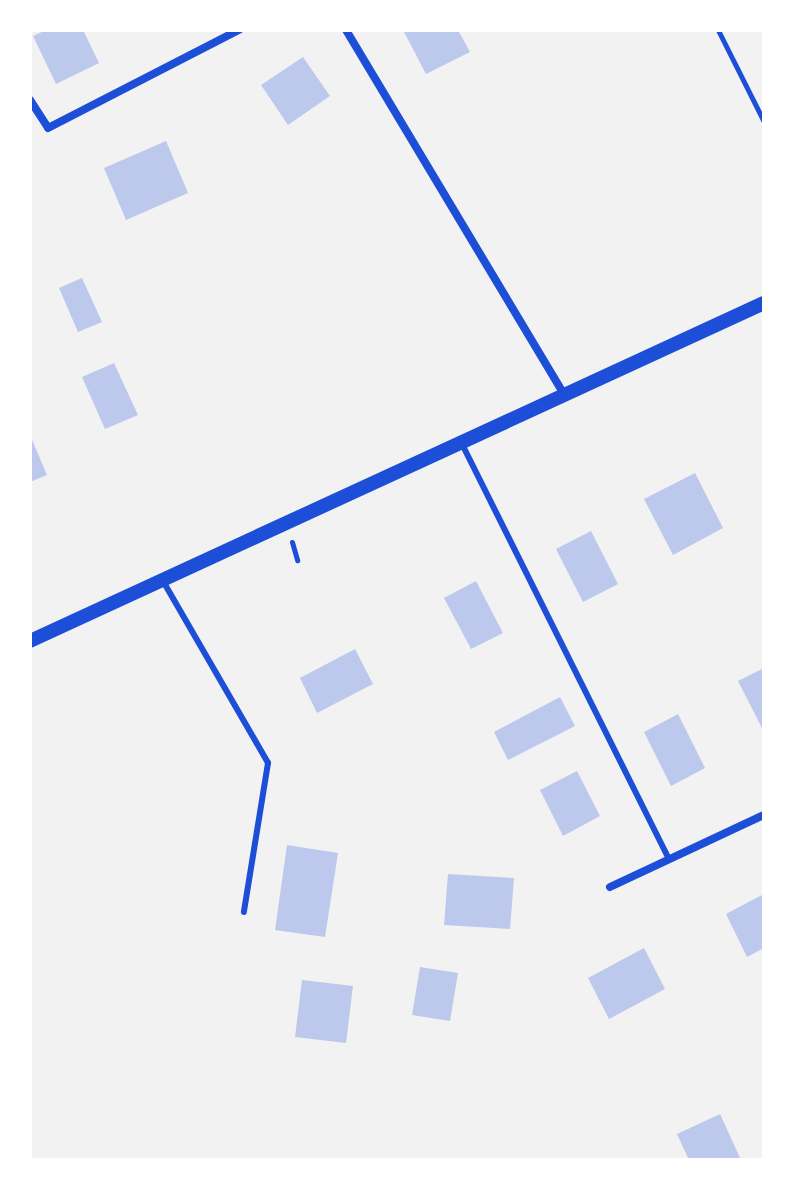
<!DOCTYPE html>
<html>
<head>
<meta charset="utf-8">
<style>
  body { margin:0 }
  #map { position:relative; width:794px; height:1190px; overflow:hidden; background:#f2f2f2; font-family:Inter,sans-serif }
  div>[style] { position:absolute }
  .building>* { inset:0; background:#bdc9ec }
  .path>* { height:5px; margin:-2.5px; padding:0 2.5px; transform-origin:2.5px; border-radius:2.5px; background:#1d4ed8 }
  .service>* { height:6px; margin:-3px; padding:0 3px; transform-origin:3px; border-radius:3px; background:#1d4ed8 }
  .minor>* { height:8px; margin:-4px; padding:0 4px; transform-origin:4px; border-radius:4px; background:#1d4ed8 }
  .tertiary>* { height:14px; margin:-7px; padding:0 7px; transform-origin:7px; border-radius:7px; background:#1d4ed8 }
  span { translate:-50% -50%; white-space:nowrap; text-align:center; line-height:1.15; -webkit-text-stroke:7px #fff; paint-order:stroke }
  .frame { position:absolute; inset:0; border:32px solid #fff; pointer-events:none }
</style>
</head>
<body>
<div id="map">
  <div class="building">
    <div style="clip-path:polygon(46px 30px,83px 30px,99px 63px,56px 84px,33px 36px)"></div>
    <div style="clip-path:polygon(403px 30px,458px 30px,470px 52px,426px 74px)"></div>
    <div style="clip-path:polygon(303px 57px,330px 96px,288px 125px,261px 85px)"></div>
    <div style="clip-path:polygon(166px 141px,188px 193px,126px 220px,104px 168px)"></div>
    <div style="clip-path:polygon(82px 278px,102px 322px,78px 332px,59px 288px)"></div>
    <div style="clip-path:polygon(114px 363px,138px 415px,105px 429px,82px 377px)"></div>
    <div style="clip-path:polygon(30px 435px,47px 475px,30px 482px)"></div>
    <div style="clip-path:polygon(695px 473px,723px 528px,673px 555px,644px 499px)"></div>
    <div style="clip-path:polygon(591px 531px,618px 584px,583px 602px,556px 549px)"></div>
    <div style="clip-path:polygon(476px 581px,503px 633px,471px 649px,444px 598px)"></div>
    <div style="clip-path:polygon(355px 649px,373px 684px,317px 713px,300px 678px)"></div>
    <div style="clip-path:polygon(764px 668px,764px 732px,738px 681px)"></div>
    <div style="clip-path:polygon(560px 697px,575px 726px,508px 760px,494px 732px)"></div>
    <div style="clip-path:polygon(678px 714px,705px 768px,671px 786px,644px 732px)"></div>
    <div style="clip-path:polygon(577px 771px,600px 816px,563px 836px,540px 790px)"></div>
    <div style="clip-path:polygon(287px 845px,338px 853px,325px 937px,275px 930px)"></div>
    <div style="clip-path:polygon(448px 874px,514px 878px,510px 929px,444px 925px)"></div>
    <div style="clip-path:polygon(764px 894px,764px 948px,747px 957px,726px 914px)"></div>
    <div style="clip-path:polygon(644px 948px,665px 989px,609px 1019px,588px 978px)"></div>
    <div style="clip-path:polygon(420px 967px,458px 973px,450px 1021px,412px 1015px)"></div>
    <div style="clip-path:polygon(302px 980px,353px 986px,346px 1043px,295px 1037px)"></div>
    <div style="clip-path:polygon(720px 1114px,741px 1160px,689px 1160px,677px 1134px)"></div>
  </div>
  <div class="path">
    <div style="left:718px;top:30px;width:103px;rotate:63.4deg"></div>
    <div style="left:292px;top:542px;width:19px;rotate:74deg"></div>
  </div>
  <div class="service">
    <div style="left:462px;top:444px;width:464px;rotate:63.5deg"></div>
    <div style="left:163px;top:581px;width:210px;rotate:60deg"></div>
    <div style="left:268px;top:763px;width:151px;rotate:99.2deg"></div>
  </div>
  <div class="minor">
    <div style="left:346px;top:30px;width:423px;rotate:59.1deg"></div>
    <div style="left:30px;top:100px;width:33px;rotate:57deg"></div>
    <div style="left:48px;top:128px;width:215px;rotate:-27.2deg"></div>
    <div style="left:610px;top:887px;width:170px;rotate:-25.1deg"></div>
  </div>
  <div class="tertiary">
    <div style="left:30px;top:641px;width:808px;rotate:-24.73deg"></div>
  </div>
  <div class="frame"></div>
</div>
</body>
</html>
